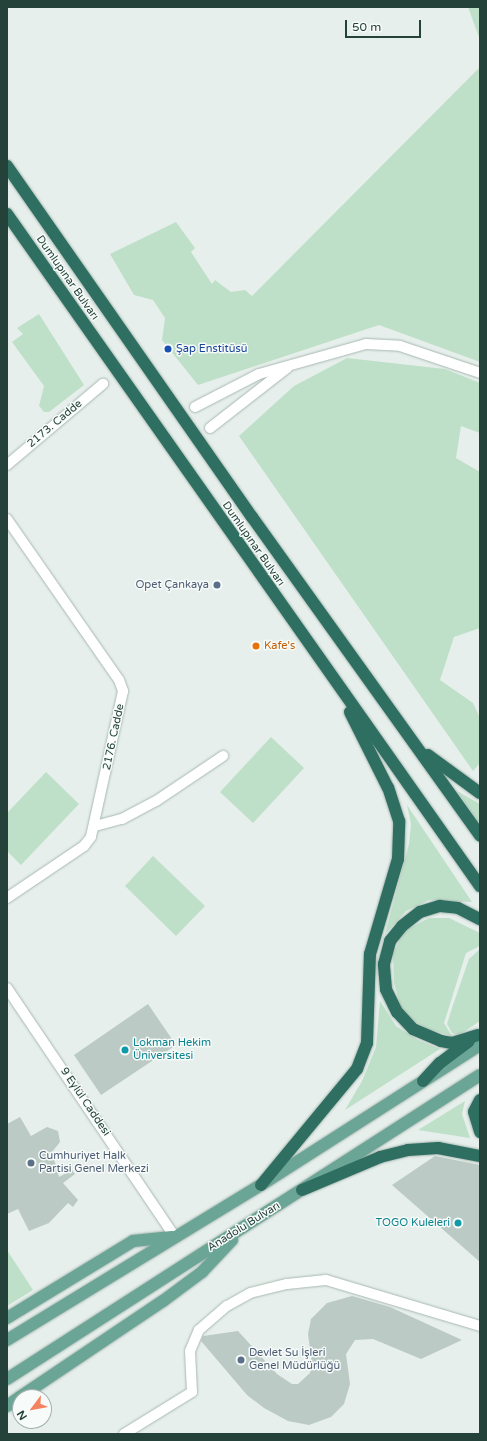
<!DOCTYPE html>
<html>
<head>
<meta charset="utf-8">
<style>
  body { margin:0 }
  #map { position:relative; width:487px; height:1441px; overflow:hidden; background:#e6efeb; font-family:"Varela Round",sans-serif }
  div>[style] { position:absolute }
  .green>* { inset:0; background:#bfe0c8 }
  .building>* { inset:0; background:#bbcac4 }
  .roads { filter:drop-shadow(0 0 1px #a8b8b2) drop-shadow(0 0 1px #a8b8b2) }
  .street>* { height:10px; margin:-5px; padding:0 5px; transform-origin:5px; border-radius:5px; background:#fff }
  .primary>* { height:12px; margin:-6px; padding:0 6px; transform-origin:6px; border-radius:6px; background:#6aa596 }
  .highway>* { height:12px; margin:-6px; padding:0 6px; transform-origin:6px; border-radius:6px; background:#2f6f62 }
  .dots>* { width:11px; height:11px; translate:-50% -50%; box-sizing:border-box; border:2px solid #f7fbf9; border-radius:50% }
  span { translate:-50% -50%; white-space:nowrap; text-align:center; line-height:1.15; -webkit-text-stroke:3px #f7fbf9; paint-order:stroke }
  .street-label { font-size:11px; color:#24423a }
  .transit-label { font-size:11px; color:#164399 }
  .left { translate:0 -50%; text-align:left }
  .service-label { font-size:11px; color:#4e5e75 }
  .right { translate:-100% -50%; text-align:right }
  .food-label { font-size:11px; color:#c56008 }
  .culture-label { font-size:11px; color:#0d838f }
  .frame { position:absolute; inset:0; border:8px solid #24423a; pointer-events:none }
  .north { position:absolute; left:12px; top:1389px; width:40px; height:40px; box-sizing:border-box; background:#f7fbf9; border:1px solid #a3b1ad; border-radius:50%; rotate:238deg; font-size:11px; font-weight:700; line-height:16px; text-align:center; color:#24423a }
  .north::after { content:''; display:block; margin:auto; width:14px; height:18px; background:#f4845f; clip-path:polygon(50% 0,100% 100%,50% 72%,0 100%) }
  .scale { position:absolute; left:345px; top:20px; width:76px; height:18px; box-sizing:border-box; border:2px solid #24423a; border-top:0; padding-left:5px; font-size:12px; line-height:14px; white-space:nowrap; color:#24423a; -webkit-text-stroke:3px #f7fbf9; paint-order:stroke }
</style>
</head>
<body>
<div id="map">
  <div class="green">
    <div style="clip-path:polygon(468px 7px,480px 7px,480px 40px)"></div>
    <div style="clip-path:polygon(480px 67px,480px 362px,379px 325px,198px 385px,162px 340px,165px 318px,153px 300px,134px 295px,110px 254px,176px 222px,195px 248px,191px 252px,212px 284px,215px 280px,231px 292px,245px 290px,252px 296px)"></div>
    <div style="clip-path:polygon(39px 314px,84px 385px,49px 412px,44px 412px,39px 406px,44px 386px,12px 342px,23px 334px,17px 328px)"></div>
    <div style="clip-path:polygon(347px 358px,445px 369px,480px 383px,480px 433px,461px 426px,456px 458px,480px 472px,480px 628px,454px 637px,440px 680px,473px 703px,480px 718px,480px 763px,473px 771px,239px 436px,294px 386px)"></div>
    <div style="clip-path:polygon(271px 737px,304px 768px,253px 823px,220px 792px)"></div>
    <div style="clip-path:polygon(46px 772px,79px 804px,21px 865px,7px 851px,7px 813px)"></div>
    <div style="clip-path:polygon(457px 791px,480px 804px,480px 825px)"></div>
    <div style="clip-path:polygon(407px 805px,472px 902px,429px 900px,406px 911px,385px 934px,409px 844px,411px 824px)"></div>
    <div style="clip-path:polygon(153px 856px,205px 906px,176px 936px,125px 886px)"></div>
    <div style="clip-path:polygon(429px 918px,449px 918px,480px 933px,480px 946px,466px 953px,444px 1023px,452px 1036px,428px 1029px,411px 1019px,401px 1007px,394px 983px,393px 955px,400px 939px,406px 930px)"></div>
    <div style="clip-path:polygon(480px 949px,480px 1021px,459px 1035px,452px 1033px,447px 1024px,452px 1008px,469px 959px)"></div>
    <div style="clip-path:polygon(380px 1001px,396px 1026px,418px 1040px,440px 1049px,345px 1110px,362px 1081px,376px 1047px)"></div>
    <div style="clip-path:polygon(465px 1101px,462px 1114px,470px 1138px,418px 1130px)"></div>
    <div style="clip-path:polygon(7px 1250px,33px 1290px,7px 1306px)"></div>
  </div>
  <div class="building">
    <div style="clip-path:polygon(148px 1004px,176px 1045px,101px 1095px,74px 1055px)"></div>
    <div style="clip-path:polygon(20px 1117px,31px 1136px,47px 1127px,58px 1131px,60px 1142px,52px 1152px,59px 1177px,72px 1170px,75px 1174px,63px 1183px,78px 1200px,73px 1207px,68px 1203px,49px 1223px,29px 1231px,18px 1209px,7px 1214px,7px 1124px)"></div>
    <div style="clip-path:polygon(435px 1156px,480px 1165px,480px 1262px,392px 1185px)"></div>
    <div style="clip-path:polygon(352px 1296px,390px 1307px,462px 1340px,421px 1359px,373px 1339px,355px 1340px,346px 1354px,350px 1384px,344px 1404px,331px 1417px,309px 1425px,288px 1421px,264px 1408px,247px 1395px,201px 1341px,203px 1336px,238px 1331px,277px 1374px,292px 1384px,298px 1384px,310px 1373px,312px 1365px,308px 1334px,311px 1319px,327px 1303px)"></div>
  </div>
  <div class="roads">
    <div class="street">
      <div style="left:195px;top:407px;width:72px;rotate:-27.3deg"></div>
      <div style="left:259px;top:374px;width:111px;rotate:-15.7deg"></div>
      <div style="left:366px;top:344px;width:34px;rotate:3deg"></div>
      <div style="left:400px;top:346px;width:84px;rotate:18.6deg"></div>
      <div style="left:210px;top:428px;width:98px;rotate:-37.9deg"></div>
      <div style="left:7px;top:465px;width:126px;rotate:-40.2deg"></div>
      <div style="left:7px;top:519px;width:196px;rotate:55.2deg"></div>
      <div style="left:119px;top:680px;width:12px;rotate:70deg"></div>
      <div style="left:123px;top:691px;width:149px;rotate:102.4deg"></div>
      <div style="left:91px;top:837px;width:11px;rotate:128deg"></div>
      <div style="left:84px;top:846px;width:93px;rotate:146deg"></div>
      <div style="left:95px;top:826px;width:28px;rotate:-15deg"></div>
      <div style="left:122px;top:819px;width:38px;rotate:-28deg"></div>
      <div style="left:156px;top:801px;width:81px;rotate:-33.9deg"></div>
      <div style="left:7px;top:988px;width:300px;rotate:56deg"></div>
      <div style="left:124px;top:1434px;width:80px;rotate:-31.7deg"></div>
      <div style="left:192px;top:1392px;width:41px;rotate:-92.8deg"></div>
      <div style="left:190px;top:1351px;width:23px;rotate:-67deg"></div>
      <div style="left:199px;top:1330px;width:37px;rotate:-41deg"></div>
      <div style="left:227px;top:1306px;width:26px;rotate:-29deg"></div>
      <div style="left:250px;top:1293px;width:38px;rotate:-14deg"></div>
      <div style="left:287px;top:1284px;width:39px;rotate:-6deg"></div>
      <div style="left:326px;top:1280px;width:161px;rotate:16.6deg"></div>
    </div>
    <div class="primary">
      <div style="left:7px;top:1318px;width:148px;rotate:-31.4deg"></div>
      <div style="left:133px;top:1241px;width:39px;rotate:-6deg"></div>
      <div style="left:7px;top:1340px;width:298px;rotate:-31.4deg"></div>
      <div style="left:261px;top:1185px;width:260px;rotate:-32.6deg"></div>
      <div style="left:7px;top:1379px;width:562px;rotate:-32.73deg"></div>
      <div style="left:20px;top:1397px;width:172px;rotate:-33.9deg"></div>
      <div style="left:163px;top:1301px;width:49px;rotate:-36.6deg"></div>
      <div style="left:202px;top:1272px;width:44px;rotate:-46.8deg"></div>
      <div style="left:7px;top:1406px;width:16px;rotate:-35deg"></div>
    </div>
    <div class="highway">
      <div style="left:7px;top:166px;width:428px;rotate:55.1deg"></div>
      <div style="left:252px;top:517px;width:392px;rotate:54.4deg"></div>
      <div style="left:7px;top:214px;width:822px;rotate:54.86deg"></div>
      <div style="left:428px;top:755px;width:64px;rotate:36.2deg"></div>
      <div style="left:478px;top:1035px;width:27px;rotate:163deg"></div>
      <div style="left:452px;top:1043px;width:11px;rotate:-170deg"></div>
      <div style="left:441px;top:1041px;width:30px;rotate:-157deg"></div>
      <div style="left:413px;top:1029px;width:23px;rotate:-133deg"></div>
      <div style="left:397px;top:1012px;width:25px;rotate:-116deg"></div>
      <div style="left:386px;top:989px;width:25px;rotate:-95deg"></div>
      <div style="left:384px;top:964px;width:24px;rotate:-75deg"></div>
      <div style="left:390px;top:941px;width:19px;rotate:-51deg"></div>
      <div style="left:402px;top:926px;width:23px;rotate:-38deg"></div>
      <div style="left:420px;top:912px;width:21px;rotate:-17deg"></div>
      <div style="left:440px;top:906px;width:18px;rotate:6deg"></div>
      <div style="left:458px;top:908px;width:25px;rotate:27deg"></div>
      <div style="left:423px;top:1081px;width:25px;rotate:-47deg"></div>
      <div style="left:440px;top:1063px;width:36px;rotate:-37deg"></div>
      <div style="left:480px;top:1100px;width:13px;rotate:117deg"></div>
      <div style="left:474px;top:1112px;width:21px;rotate:73deg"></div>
      <div style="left:261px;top:1185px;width:151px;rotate:-50.4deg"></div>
      <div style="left:357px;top:1069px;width:28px;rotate:-69deg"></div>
      <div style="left:367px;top:1043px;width:89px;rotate:-88.1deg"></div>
      <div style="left:370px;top:954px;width:99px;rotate:-73.6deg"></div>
      <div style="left:398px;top:859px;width:38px;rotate:-88deg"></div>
      <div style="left:399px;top:821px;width:35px;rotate:-108deg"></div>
      <div style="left:388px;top:788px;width:85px;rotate:-116.6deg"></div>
      <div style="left:302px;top:1190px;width:85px;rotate:-22.9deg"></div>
      <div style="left:380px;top:1157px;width:29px;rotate:-14deg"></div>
      <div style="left:408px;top:1150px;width:30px;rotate:-4deg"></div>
      <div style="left:438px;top:1148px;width:43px;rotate:10.8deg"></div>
    </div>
  </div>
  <div class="dots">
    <div style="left:168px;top:349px;background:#1a4fb4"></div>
    <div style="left:217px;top:585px;background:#5c6f8a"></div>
    <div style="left:256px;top:646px;background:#e8710a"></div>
    <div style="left:125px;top:1050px;background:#0f9aa8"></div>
    <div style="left:31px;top:1163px;background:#5c6f8a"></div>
    <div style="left:458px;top:1223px;background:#0f9aa8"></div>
    <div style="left:241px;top:1360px;background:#5c6f8a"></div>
  </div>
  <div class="street-label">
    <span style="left:67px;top:278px;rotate:55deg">Dumlupınar Bulvarı</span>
    <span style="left:55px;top:424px;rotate:-40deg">2173. Cadde</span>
    <span style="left:253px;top:544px;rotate:55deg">Dumlupınar Bulvarı</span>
    <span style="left:114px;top:737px;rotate:-78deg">2176. Cadde</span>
    <span style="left:85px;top:1102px;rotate:56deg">9 Eylül Caddesi</span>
    <span style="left:244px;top:1227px;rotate:-32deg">Anadolu Bulvarı</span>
  </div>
  <div class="transit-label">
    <span class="left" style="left:176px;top:349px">Şap Enstitüsü</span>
  </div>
  <div class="service-label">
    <span class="right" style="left:209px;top:585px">Opet Çankaya</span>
    <span class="left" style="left:39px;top:1163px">Cumhuriyet Halk<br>Partisi Genel Merkezi</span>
    <span class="left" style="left:249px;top:1360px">Devlet Su İşleri<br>Genel Müdürlüğü</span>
  </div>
  <div class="food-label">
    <span class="left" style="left:264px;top:646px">Kafe's</span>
  </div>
  <div class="culture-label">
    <span class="left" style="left:133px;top:1050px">Lokman Hekim<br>Üniversitesi</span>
    <span class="right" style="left:450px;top:1223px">TOGO Kuleleri</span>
  </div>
  <div class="frame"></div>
  <div class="north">N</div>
  <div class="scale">50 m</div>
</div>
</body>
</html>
